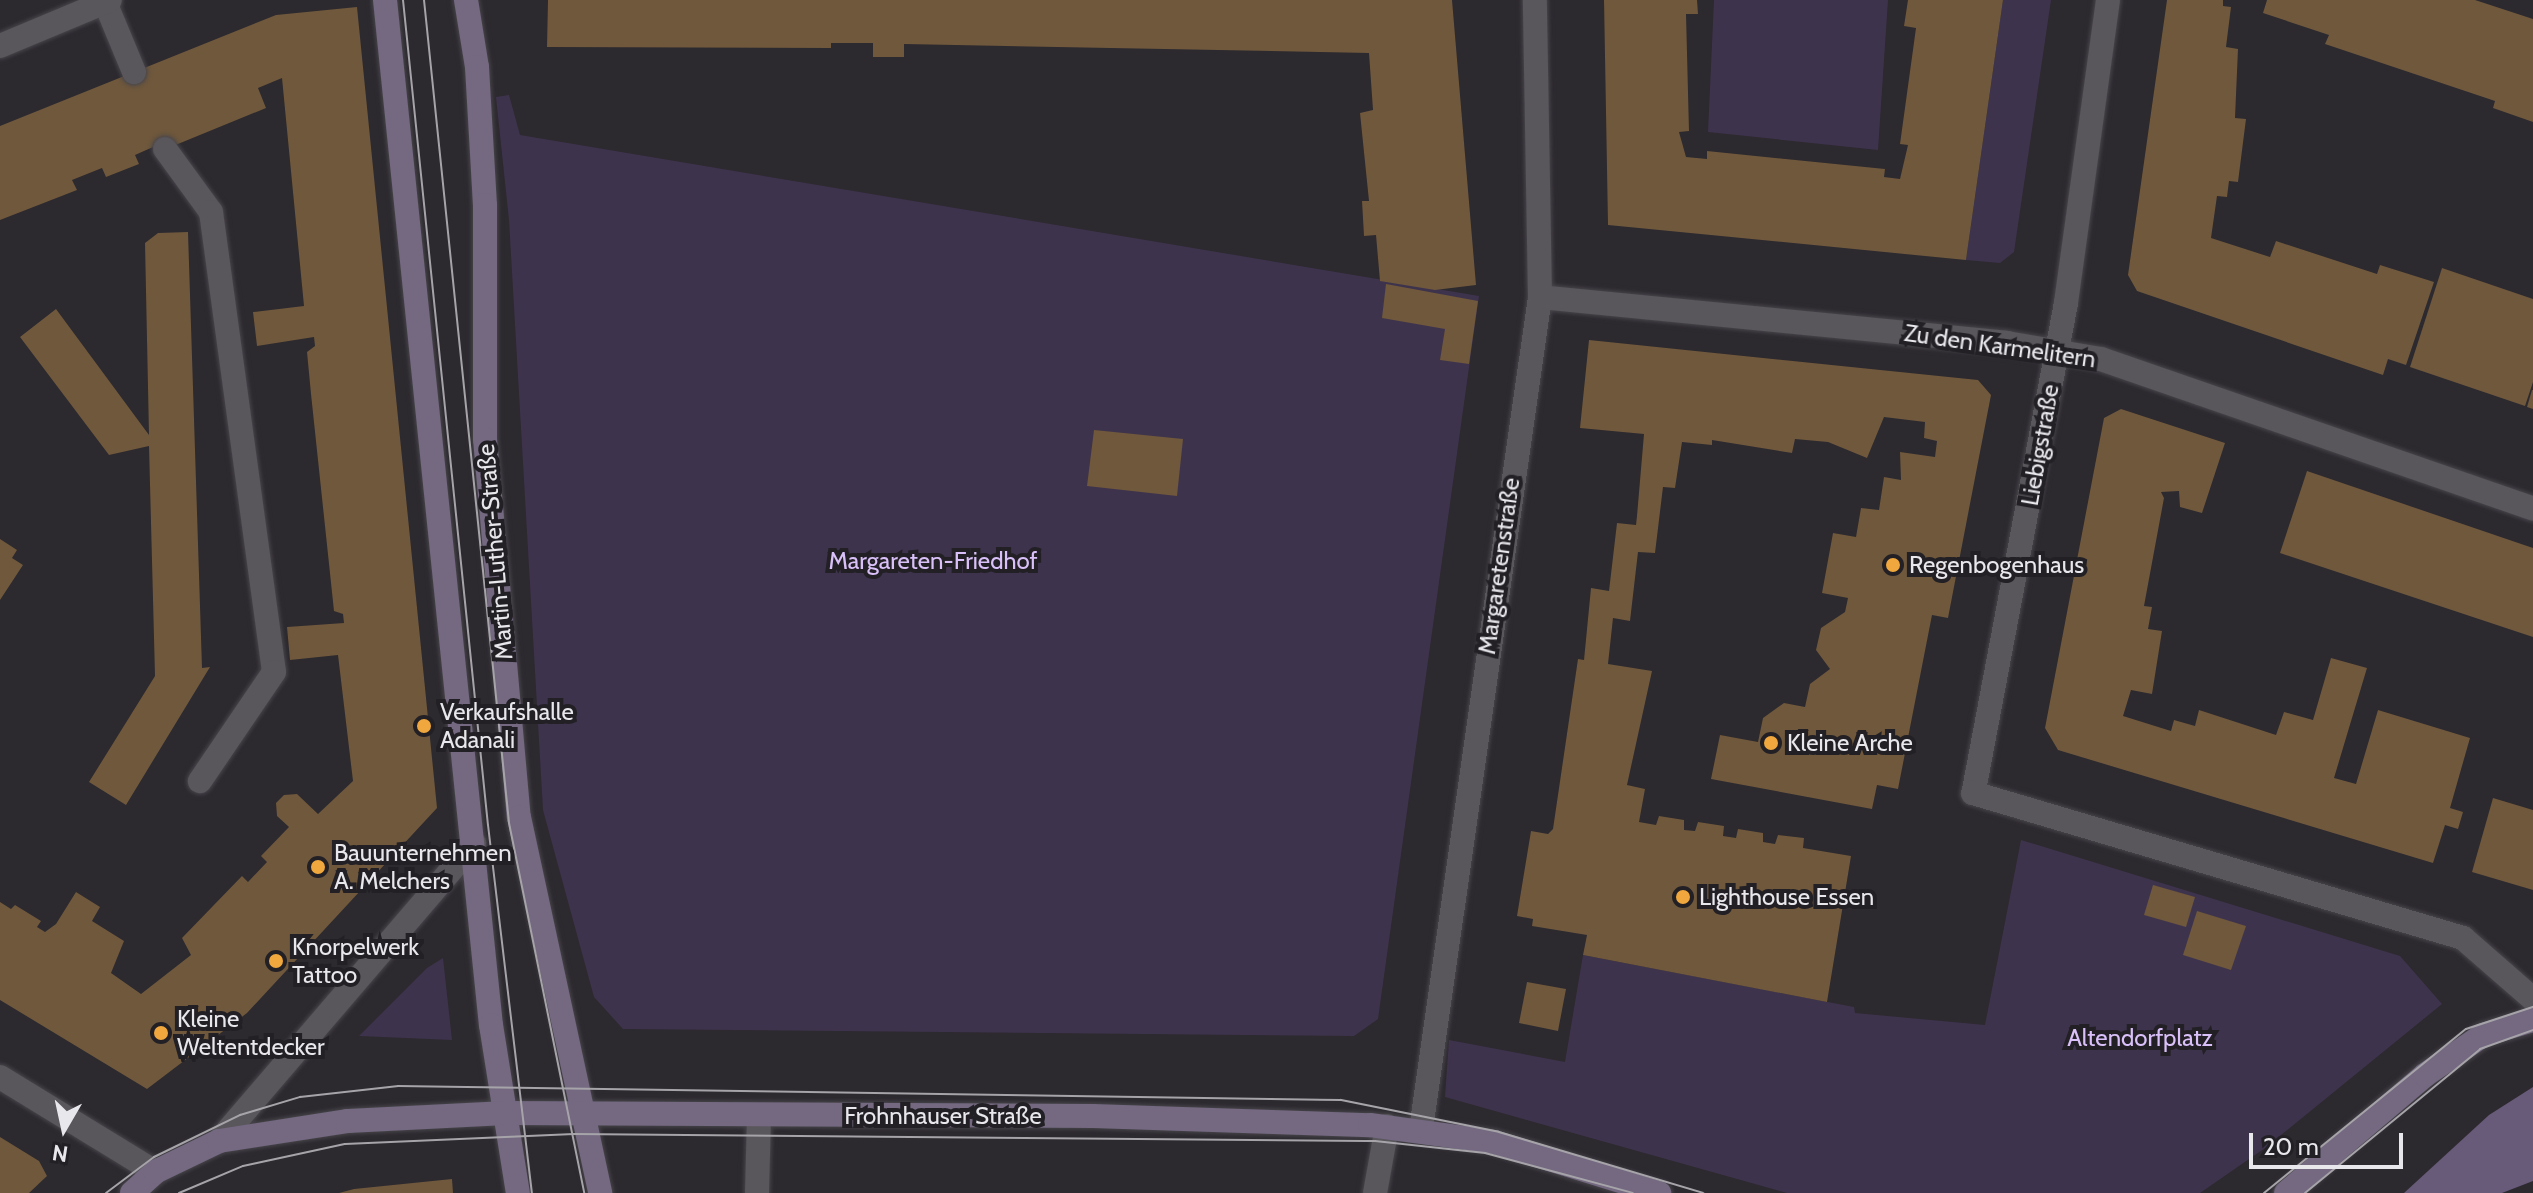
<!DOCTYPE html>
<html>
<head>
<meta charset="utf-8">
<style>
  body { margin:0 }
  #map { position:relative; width:2533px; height:1193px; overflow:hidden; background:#2c292f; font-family:Cabin,sans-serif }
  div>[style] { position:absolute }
  .green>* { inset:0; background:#3e334c }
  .forest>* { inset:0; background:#685a79 }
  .building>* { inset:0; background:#6f583c }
  .roads { filter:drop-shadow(0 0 2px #47454a) drop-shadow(0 0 2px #47454a) }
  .service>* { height:24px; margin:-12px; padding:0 12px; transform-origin:12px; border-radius:12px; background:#59565c }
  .minor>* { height:24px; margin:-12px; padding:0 12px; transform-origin:12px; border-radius:12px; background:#59565c }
  .secondary>* { height:24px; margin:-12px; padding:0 12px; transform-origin:12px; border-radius:12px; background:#746981 }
  .tram>* { height:2px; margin:-1px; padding:0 1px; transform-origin:1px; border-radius:1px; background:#a6a4a9 }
  .dots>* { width:22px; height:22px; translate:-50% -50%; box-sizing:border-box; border:4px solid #222025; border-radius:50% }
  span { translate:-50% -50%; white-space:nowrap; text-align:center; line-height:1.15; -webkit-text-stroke:8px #222025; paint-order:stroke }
  .street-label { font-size:24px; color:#e8e7eb }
  .park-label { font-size:24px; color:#d9c0f8 }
  .poi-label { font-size:24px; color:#e8e7eb }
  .left { translate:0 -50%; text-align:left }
  .north { position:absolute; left:24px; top:1089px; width:80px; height:80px; -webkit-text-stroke:6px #222025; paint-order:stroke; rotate:189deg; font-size:22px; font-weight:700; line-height:32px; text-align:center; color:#e8e7eb }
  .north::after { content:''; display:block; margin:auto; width:28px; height:36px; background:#e8e7eb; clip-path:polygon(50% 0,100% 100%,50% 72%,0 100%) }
  .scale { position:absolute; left:2249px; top:1133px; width:154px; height:36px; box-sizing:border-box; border:4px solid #e8e7eb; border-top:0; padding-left:10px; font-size:24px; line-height:28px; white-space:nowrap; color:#e8e7eb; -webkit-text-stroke:6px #222025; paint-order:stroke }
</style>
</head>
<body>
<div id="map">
  <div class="green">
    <div style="clip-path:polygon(1714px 0,1888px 0,1878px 150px,1708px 132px)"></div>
    <div style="clip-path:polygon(2003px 0,2051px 0,2014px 252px,2000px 263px,1966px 260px)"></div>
    <div style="clip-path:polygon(509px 95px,520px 135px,1479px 296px,1378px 1019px,1354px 1036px,623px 1029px,594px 997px,543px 810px,509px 220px,496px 97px)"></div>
    <div style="clip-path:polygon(2021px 840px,2400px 956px,2442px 1004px,2265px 1148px,2200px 1193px,1787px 1193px,1445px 1097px,1449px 1040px,1565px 1062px,1583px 955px,1854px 1007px,1855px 1013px,1985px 1025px)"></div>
    <div style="clip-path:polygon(443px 958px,452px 1040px,359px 1036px,427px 968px)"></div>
  </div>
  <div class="forest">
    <div style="clip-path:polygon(2533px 1087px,2533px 1181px,2502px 1193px,2404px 1193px,2489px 1115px)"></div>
  </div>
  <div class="building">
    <div style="clip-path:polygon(548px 0,1452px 0,1476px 285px,1435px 290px,1380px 281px,1376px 235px,1364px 236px,1362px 201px,1369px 201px,1360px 113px,1373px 110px,1369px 53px,904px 44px,904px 57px,873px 57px,873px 43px,831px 43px,831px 48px,547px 47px)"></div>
    <div style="clip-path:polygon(1604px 0,1697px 0,1698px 14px,1686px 14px,1689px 131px,1679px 132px,1686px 157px,1707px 159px,1707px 151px,1885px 169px,1884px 177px,1900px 179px,1908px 145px,1900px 144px,1916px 28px,1904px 26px,1908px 0,2003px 0,1966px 260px,1608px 225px)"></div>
    <div style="clip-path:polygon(2167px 0,2223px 0,2223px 6px,2231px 7px,2226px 47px,2238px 49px,2235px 118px,2246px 119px,2238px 182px,2229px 181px,2227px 197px,2217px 196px,2211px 238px,2270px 257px,2276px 241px,2377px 274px,2380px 265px,2434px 282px,2406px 365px,2388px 359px,2383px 375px,2137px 291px,2128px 275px)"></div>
    <div style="clip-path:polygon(2267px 0,2475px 0,2533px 19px,2533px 122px,2493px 108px,2495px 101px,2325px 44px,2329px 35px,2263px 13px)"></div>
    <div style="clip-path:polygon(357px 7px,437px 808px,247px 1013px,147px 1089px,0 1000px,0 902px,11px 909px,15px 905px,41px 921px,37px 927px,45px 932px,56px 924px,76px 892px,100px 907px,92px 921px,124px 941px,111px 973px,141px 994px,191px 955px,182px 938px,242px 876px,248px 882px,267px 862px,261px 856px,289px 827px,277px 816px,276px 803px,284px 795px,297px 794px,318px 814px,353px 781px,338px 655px,290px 660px,287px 627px,344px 623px,343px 614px,334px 611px,311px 394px,307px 352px,315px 346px,314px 337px,257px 346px,253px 312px,304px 306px,282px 78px,258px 88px,266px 108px,156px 153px,153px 147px,135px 155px,139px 164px,106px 177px,102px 168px,72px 180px,77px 190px,0 220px,0 126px,276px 15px)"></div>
    <div style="clip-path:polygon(188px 232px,202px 668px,210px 667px,126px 805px,89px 782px,155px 676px,149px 446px,109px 455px,20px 337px,56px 309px,149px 435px,145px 243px,158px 233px)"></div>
    <div style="clip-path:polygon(2442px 268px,2533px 299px,2533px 382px,2525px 406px,2410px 367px)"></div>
    <div style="clip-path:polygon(1386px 284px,1478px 301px,1469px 364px,1440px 360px,1445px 329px,1382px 318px)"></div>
    <div style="clip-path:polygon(1589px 340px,1978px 380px,1991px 395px,1948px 618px,1932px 615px,1898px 789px,1877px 785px,1872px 809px,1711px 779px,1720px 735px,1758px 742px,1763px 718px,1784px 703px,1805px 707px,1810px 684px,1830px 669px,1816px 650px,1821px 628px,1845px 612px,1848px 598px,1822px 593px,1833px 533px,1856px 537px,1861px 508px,1879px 510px,1884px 477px,1901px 480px,1900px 452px,1935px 457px,1937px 441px,1924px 438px,1925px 422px,1884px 417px,1867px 458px,1828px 442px,1795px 439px,1792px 453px,1712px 440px,1712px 445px,1682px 442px,1675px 488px,1663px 487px,1655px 553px,1638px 552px,1630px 621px,1613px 618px,1608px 664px,1652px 671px,1627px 785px,1645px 789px,1639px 822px,1656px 825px,1659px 816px,1684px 820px,1684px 830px,1695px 831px,1698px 822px,1724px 826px,1723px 836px,1736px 838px,1738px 829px,1763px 833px,1763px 842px,1775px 844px,1778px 835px,1804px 838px,1803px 848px,1851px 856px,1827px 1002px,1583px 955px,1587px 935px,1532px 926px,1533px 919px,1517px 916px,1531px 831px,1548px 834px,1553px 829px,1578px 659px,1584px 660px,1591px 588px,1609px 591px,1617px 523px,1636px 525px,1637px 516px,1644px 434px,1580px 428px)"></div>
    <div style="clip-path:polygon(2532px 390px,2533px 390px,2533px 409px,2527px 407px)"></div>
    <div style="clip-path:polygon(2121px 409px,2225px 443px,2202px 513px,2180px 507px,2179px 491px,2161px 492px,2164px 498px,2144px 606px,2152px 607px,2148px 629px,2162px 631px,2152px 694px,2131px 690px,2123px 716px,2171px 731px,2174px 720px,2195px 726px,2199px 710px,2276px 735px,2284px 712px,2313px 720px,2331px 658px,2367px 668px,2334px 778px,2356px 784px,2378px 710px,2470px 738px,2450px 808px,2463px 812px,2458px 829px,2445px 825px,2433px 863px,2058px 750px,2045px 728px,2104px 418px)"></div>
    <div style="clip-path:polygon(1094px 430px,1183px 439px,1177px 496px,1087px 486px)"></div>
    <div style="clip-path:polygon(2307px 471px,2533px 548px,2533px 637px,2280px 553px)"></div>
    <div style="clip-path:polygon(0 539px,17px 550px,12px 558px,23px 565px,0 600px)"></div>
    <div style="clip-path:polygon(2493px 798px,2533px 810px,2533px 890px,2472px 872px)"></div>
    <div style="clip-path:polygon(2153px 885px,2195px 897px,2186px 927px,2144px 915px)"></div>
    <div style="clip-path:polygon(2197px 911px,2246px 926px,2231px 970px,2183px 955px)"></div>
    <div style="clip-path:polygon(1527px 982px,1566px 989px,1558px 1031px,1519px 1023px)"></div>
    <div style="clip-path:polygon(0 1137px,39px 1161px,47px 1176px,29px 1193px,0 1193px)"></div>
    <div style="clip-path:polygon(452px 1179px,453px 1193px,339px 1193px,354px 1189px)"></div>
  </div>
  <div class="roads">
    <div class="service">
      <div style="left:105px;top:2px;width:76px;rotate:67.5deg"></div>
      <div style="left:165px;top:149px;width:78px;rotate:53.9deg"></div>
      <div style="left:211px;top:212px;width:464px;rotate:82.2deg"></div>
      <div style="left:274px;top:672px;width:132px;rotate:124.2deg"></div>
      <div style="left:757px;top:1193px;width:77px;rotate:-88.5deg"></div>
    </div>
    <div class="minor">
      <div style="left:2108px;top:0;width:306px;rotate:97.9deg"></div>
      <div style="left:2066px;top:303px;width:499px;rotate:100.7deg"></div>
      <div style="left:1973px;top:793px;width:511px;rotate:16.48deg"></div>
      <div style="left:2463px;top:938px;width:93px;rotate:41.1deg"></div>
      <div style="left:0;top:46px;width:119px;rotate:-22.7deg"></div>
      <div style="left:1540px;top:297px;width:469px;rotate:5.6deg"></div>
      <div style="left:2007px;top:343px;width:95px;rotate:9.7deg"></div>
      <div style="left:2101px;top:359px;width:457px;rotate:19.1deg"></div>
      <div style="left:0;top:1077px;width:182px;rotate:31.5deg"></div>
      <div style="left:1421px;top:1129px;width:840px;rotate:-81.86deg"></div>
      <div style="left:1540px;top:297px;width:297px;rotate:-91deg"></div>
      <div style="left:219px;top:1141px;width:392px;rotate:-49.4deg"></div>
      <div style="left:1375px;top:1193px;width:68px;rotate:-79.8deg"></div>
    </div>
    <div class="secondary">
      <div style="left:385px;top:0;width:1030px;rotate:84.1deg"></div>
      <div style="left:491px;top:1025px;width:170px;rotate:80.9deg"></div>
      <div style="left:466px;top:0;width:68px;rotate:80.7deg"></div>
      <div style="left:477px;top:67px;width:138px;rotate:86.7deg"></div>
      <div style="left:485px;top:205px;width:234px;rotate:90deg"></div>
      <div style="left:485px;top:439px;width:380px;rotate:84.9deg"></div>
      <div style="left:519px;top:817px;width:385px;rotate:77.8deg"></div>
      <div style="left:132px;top:1193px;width:31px;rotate:-42deg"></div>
      <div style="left:155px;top:1172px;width:71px;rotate:-25.8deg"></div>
      <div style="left:219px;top:1141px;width:131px;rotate:-8.8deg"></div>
      <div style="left:348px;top:1121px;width:158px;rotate:-2.9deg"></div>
      <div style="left:506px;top:1113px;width:587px;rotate:0.29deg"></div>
      <div style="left:1093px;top:1116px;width:277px;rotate:1.9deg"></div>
      <div style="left:1370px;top:1125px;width:125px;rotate:7.8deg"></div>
      <div style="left:1494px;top:1142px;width:173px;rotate:17.2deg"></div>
      <div style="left:2286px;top:1193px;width:182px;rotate:-40.3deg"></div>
      <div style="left:2425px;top:1075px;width:70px;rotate:-34.6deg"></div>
      <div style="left:2483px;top:1035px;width:52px;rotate:-16.7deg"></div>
    </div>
  </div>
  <div class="tram">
    <div style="left:403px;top:0;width:829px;rotate:84.12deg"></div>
    <div style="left:488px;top:825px;width:371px;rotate:83.2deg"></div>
    <div style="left:424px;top:0;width:827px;rotate:84.1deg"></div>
    <div style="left:509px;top:823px;width:378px;rotate:78.5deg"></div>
    <div style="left:106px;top:1193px;width:60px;rotate:-36.9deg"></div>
    <div style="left:154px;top:1157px;width:96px;rotate:-26deg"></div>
    <div style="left:240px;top:1115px;width:63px;rotate:-16.7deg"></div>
    <div style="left:300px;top:1097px;width:99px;rotate:-6.4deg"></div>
    <div style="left:398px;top:1086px;width:943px;rotate:0.85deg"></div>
    <div style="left:1341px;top:1100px;width:161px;rotate:11.4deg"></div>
    <div style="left:1499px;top:1132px;width:213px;rotate:16.6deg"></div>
    <div style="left:179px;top:1193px;width:69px;rotate:-22.9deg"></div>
    <div style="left:243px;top:1166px;width:104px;rotate:-12.2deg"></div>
    <div style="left:345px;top:1144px;width:229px;rotate:-2.5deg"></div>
    <div style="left:574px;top:1134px;width:801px;rotate:0.5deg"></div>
    <div style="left:1375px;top:1141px;width:111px;rotate:6.2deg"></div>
    <div style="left:1485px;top:1153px;width:153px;rotate:15.1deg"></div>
    <div style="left:2264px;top:1193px;width:260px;rotate:-39.1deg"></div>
    <div style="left:2466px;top:1029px;width:71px;rotate:-18.2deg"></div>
    <div style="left:2305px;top:1193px;width:227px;rotate:-39.4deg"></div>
    <div style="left:2480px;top:1049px;width:56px;rotate:-19.7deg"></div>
  </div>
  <div class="dots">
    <div style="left:1893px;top:565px;background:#efa73e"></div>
    <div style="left:424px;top:726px;background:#efa73e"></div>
    <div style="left:1771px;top:743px;background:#efa73e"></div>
    <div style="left:318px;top:867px;background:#efa73e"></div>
    <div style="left:1683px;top:897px;background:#efa73e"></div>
    <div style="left:276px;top:961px;background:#efa73e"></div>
    <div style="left:161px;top:1033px;background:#efa73e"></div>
  </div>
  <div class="street-label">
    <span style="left:2000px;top:346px;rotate:8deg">Zu den Karmelitern</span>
    <span style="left:2040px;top:445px;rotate:-80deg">Liebigstraße</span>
    <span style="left:495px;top:552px;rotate:-95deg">Martin-Luther-Straße</span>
    <span style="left:1499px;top:566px;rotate:-82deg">Margaretenstraße</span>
    <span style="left:943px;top:1116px">Frohnhauser Straße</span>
  </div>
  <div class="park-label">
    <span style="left:933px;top:561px">Margareten-Friedhof</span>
    <span style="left:2140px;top:1038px">Altendorfplatz</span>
  </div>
  <div class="poi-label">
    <span class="left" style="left:1909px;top:565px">Regenbogenhaus</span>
    <span class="left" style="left:440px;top:726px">Verkaufshalle<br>Adanali</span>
    <span class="left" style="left:1787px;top:743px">Kleine Arche</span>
    <span class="left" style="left:334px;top:867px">Bauunternehmen<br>A. Melchers</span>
    <span class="left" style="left:1699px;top:897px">Lighthouse Essen</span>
    <span class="left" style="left:292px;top:961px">Knorpelwerk<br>Tattoo</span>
    <span class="left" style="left:177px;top:1033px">Kleine<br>Weltentdecker</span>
  </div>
  <div class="north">N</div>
  <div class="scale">20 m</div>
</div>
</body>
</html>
